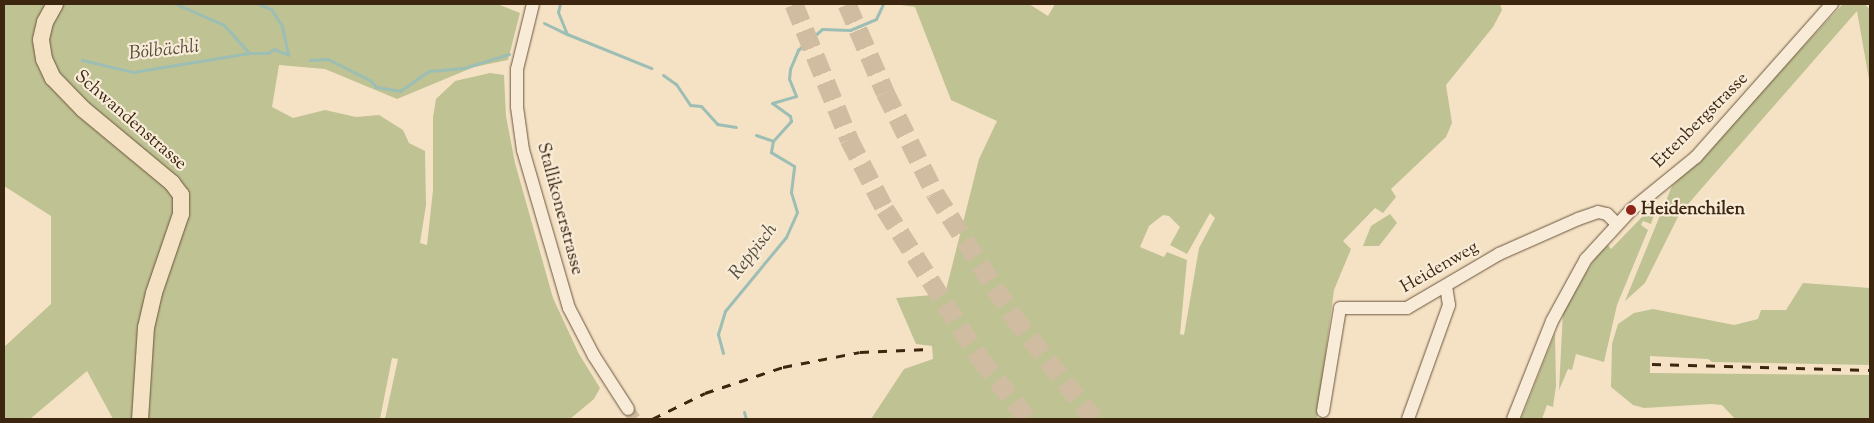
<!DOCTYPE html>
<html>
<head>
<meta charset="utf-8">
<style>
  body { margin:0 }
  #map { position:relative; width:1874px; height:423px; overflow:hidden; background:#f5e2c5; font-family:"Sorts Mill Goudy",serif }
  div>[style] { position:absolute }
  .green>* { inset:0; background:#bfc292 }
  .stream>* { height:3px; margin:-1.5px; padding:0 1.5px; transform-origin:1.5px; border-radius:1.5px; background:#9cbeb4 }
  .minor-tunnel>* { height:12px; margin-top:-6px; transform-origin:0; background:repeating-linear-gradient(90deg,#d0bca1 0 12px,transparent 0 18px) }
  .highway-tunnel>* { height:19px; margin-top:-9.5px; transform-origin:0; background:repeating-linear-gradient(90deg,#d0bca1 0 19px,transparent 0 28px) }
  .roads { filter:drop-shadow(0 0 1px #6a553c) drop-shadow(0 0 1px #6a553c) }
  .minor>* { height:12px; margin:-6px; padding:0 6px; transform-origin:6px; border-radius:6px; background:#f8ecd9 }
  .major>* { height:16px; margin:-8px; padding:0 8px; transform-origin:8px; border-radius:8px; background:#f5e2c5 }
  .rail>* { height:3px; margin-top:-1.5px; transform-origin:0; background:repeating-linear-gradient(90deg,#3c260f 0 9px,transparent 0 18px) }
  .dots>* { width:14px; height:14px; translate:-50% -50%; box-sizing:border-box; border:2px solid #f8ecd9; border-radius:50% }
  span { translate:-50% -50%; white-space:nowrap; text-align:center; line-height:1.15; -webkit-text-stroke:4.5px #f8ecd9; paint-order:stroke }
  .street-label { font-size:18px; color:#3c260f }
  .poi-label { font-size:18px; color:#3c260f; font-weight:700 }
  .left { translate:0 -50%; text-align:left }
  .water-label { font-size:19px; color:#544c38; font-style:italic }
  .frame { position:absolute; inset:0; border:5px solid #3c260f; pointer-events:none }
</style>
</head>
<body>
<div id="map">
  <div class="green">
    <div style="clip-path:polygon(4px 4px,497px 4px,520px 13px,508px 60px,474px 67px,397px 99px,325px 69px,279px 65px,272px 107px,293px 118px,325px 110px,356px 117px,379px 115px,403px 130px,409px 143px,425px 151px,426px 205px,420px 243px,427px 245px,433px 190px,433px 117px,436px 99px,455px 81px,490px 73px,504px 75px,506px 116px,515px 163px,553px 298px,579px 354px,600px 388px,594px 399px,570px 419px,385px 419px,398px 359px,392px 358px,380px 419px,113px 419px,87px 371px,30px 419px,4px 419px,4px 347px,51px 304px,51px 216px,4px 186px)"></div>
    <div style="clip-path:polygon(evenodd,894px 4px,1029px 4px,1048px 16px,1055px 4px,1500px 4px,1502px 10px,1493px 27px,1446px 85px,1452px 123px,1446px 137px,1391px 189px,1396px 197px,1383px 213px,1375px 208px,1343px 241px,1351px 249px,1334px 290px,1317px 419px,871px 419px,904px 369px,933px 359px,932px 346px,916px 344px,896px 298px,945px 294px,979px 159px,997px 121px,951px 100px,915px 7px,894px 4px,1210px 213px,1215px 218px,1199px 248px,1184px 335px,1180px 334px,1187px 260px,1167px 252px,1164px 257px,1140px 247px,1149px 226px,1163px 215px,1169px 216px,1180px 227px,1170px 245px,1187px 254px,1210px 213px)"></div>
    <div style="clip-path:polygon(1843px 4px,1864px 4px,1870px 9px,1870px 85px,1857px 11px,1695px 196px,1679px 215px,1645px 283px,1625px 301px,1672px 186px)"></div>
    <div style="clip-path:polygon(1655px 211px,1651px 224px,1643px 221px,1641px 225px,1648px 230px,1617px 305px,1604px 362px,1576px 354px,1572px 370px,1568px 369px,1559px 390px,1563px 311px,1598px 253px,1608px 245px,1611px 249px,1643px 216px)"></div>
    <div style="clip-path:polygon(1390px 214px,1397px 223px,1379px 246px,1363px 246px,1371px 226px)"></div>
    <div style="clip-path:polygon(1803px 283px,1870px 288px,1870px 365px,1712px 362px,1708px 359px,1650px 356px,1650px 373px,1870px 375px,1870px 419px,1735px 419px,1722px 405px,1711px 404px,1644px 408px,1633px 405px,1611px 387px,1612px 344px,1618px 324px,1634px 313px,1653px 309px,1734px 325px,1758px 319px,1761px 310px,1786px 310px)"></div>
    <div style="clip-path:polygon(1555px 333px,1556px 386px,1553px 407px,1547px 405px,1542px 419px,1521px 419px)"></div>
  </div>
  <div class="stream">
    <div style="left:176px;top:4px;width:52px;rotate:23.6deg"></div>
    <div style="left:224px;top:25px;width:38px;rotate:48deg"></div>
    <div style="left:249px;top:53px;width:19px"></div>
    <div style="left:268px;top:53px;width:7px;rotate:-34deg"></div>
    <div style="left:274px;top:49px;width:15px;rotate:23deg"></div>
    <div style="left:259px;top:4px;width:13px;rotate:23deg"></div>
    <div style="left:271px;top:9px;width:20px;rotate:57deg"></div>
    <div style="left:282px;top:26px;width:29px;rotate:78deg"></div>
    <div style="left:560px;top:4px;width:8px;rotate:104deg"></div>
    <div style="left:558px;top:12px;width:24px;rotate:68deg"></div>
    <div style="left:567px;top:34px;width:91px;rotate:22deg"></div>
    <div style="left:544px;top:23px;width:25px;rotate:26deg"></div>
    <div style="left:82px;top:60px;width:52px;rotate:13.2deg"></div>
    <div style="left:133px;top:72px;width:118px;rotate:-9.3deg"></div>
    <div style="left:310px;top:60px;width:18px;rotate:-3deg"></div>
    <div style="left:328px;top:59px;width:47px;rotate:26.6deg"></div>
    <div style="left:370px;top:80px;width:9px;rotate:49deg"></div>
    <div style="left:376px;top:87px;width:24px;rotate:9deg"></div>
    <div style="left:400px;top:91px;width:35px;rotate:-35deg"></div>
    <div style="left:429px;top:71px;width:35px;rotate:-5deg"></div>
    <div style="left:464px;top:68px;width:47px;rotate:-17.3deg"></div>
    <div style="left:663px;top:75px;width:16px;rotate:35deg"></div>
    <div style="left:676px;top:84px;width:25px;rotate:56deg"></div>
    <div style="left:690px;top:105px;width:11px;rotate:5deg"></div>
    <div style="left:701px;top:106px;width:24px;rotate:48deg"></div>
    <div style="left:717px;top:124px;width:19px;rotate:9deg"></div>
    <div style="left:756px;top:135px;width:18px;rotate:19deg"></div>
    <div style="left:723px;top:353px;width:20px;rotate:-105deg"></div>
    <div style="left:718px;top:334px;width:24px;rotate:-73deg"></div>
    <div style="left:725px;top:311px;width:96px;rotate:-50.5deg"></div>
    <div style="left:786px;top:237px;width:27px;rotate:-66deg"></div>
    <div style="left:797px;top:212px;width:21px;rotate:-107deg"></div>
    <div style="left:791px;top:192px;width:26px;rotate:-83deg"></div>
    <div style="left:794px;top:166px;width:27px;rotate:-149deg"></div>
    <div style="left:771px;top:152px;width:11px;rotate:-80deg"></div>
    <div style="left:773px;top:141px;width:27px;rotate:-48deg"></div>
    <div style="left:791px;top:121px;width:5px;rotate:-101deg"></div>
    <div style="left:790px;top:116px;width:22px;rotate:-144deg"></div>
    <div style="left:772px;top:103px;width:25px;rotate:-16deg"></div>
    <div style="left:796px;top:96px;width:18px;rotate:-112deg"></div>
    <div style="left:789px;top:79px;width:10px;rotate:-84deg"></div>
    <div style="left:790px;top:69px;width:21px;rotate:-67deg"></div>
    <div style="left:798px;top:50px;width:32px;rotate:-41deg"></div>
    <div style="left:822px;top:29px;width:28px;rotate:2deg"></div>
    <div style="left:850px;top:30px;width:28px;rotate:-23deg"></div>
    <div style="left:876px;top:19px;width:17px;rotate:-65deg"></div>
    <div style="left:744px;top:412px;width:7px;rotate:74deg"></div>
  </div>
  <div class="minor-tunnel">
    <div style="left:628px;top:409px;width:12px;rotate:55deg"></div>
  </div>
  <div class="highway-tunnel">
    <div style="left:794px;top:4px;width:146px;rotate:67.8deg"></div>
    <div style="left:849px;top:139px;width:79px;rotate:62.8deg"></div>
    <div style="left:885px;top:209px;width:177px;rotate:57.5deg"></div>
    <div style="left:980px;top:358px;width:78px;rotate:51.8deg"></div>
    <div style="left:847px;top:4px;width:96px;rotate:66.6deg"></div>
    <div style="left:885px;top:92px;width:113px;rotate:63.7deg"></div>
    <div style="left:935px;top:193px;width:146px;rotate:57.6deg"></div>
    <div style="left:1013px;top:316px;width:131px;rotate:51.8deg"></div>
  </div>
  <div class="roads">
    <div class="minor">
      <div style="left:533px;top:4px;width:67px;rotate:103.8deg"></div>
      <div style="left:517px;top:69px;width:38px;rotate:90deg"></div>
      <div style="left:517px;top:107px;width:43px;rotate:82.1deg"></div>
      <div style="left:523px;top:150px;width:165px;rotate:73.8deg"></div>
      <div style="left:569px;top:308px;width:54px;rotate:62.5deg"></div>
      <div style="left:594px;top:356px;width:63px;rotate:57.3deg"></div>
      <div style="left:1323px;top:411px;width:104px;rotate:-80.6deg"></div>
      <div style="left:1340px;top:308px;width:67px"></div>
      <div style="left:1407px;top:308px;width:107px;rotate:-30.4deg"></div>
      <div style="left:1499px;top:254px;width:86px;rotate:-23.9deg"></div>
      <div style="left:1578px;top:219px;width:21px;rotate:-19deg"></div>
      <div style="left:1598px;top:212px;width:9px;rotate:13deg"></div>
      <div style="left:1607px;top:214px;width:14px;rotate:45deg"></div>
      <div style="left:1408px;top:419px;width:121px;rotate:-70.2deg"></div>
      <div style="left:1449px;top:305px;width:18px;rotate:-99deg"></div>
      <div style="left:1513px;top:419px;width:105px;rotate:-68.3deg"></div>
      <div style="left:1552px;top:321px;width:71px;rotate:-61.3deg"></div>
      <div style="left:1586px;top:259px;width:67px;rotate:-47.4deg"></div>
      <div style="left:1631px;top:210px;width:84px;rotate:-39.2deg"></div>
      <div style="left:1696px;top:157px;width:205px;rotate:-48.4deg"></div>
    </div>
    <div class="major">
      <div style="left:55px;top:4px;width:21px;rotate:119deg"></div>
      <div style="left:45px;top:22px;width:18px;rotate:103deg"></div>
      <div style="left:41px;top:40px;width:19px;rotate:81deg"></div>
      <div style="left:44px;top:59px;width:21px;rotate:65deg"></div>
      <div style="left:53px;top:78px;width:43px;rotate:45.9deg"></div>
      <div style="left:83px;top:109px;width:116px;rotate:39.7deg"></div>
      <div style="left:172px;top:183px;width:15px;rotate:53deg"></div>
      <div style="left:181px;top:195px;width:19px;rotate:90deg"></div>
      <div style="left:181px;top:214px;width:83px;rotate:108.9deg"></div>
      <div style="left:154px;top:293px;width:35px;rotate:103deg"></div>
      <div style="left:146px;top:327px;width:92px;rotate:93.7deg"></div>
    </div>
  </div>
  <div class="rail">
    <div style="left:1652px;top:364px;width:218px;rotate:1.6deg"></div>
    <div style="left:652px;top:419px;width:59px;rotate:-26.1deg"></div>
    <div style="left:705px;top:393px;width:82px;rotate:-18.4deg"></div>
    <div style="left:783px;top:367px;width:78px;rotate:-11deg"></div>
    <div style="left:860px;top:352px;width:69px;rotate:-2.5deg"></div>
  </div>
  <div class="dots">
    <div style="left:1631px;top:210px;background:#8f2418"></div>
  </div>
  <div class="street-label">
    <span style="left:130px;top:121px;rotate:41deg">Schwandenstrasse</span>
    <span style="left:1701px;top:121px;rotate:-45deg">Ettenbergstrasse</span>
    <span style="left:559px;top:209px;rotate:75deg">Stallikonerstrasse</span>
    <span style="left:1440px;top:268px;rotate:-30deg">Heidenweg</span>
  </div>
  <div class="poi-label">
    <span class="left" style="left:1641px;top:210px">Heidenchilen</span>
  </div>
  <div class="water-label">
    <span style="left:164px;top:51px;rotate:-6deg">Bölbächli</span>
    <span style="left:754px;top:252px;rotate:-52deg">Reppisch</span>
  </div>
  <div class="frame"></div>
</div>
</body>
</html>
